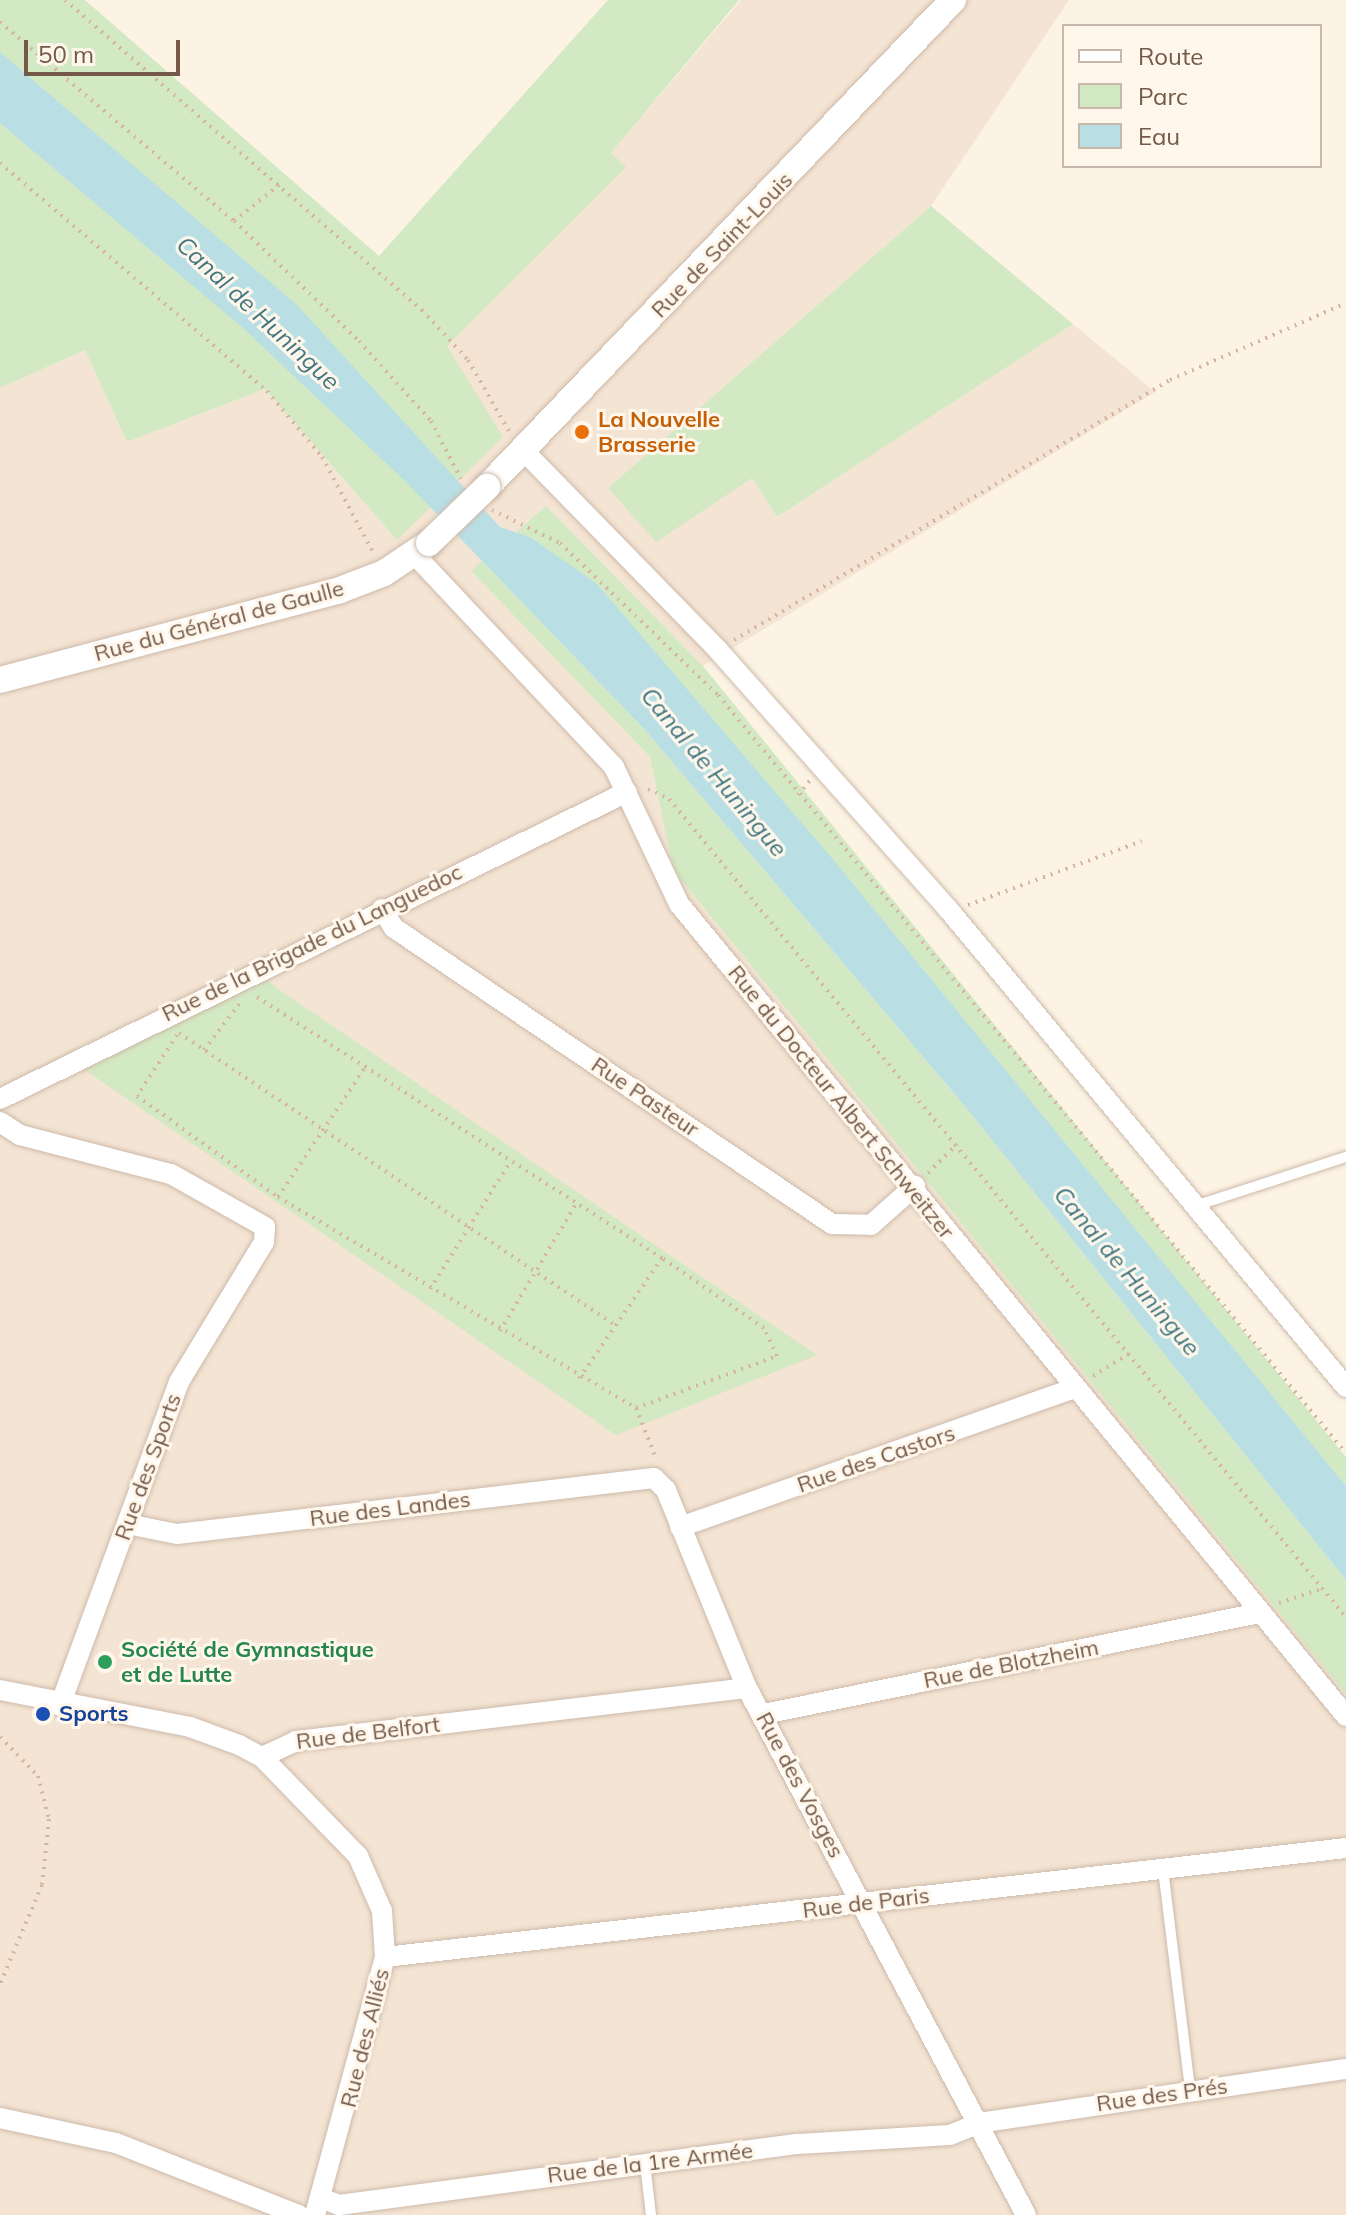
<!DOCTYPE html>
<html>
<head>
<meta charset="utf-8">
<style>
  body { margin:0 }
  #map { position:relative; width:1346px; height:2215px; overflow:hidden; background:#fcf3e5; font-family:Mulish,sans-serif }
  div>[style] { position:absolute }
  .residential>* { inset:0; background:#f4e4d3 }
  .green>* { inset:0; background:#d3e9c3 }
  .water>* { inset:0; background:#b9dfe5 }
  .path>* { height:4px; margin-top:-2px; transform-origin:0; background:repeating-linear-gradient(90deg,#d6b4a0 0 2px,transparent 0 8px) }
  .roads { filter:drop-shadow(0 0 2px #cdbaab) drop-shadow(0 0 2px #cdbaab) }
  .service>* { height:10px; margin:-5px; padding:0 5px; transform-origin:5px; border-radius:5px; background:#fff }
  .minor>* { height:20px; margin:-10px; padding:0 10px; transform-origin:10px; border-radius:10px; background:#fff }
  .tertiary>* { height:26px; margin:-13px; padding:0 13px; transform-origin:13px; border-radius:13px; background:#fff }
  .bridges { filter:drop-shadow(0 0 2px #cdbaab) drop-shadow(0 0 2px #cdbaab) }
  .tertiary-bridge>* { height:26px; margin:-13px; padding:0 13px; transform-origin:13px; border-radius:13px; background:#fff }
  .dots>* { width:22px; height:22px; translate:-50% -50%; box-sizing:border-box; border:4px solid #fff7eb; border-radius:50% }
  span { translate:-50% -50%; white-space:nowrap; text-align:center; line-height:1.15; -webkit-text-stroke:6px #fff7eb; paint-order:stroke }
  .street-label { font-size:22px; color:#74594a }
  .food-label { font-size:22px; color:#c56008; font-weight:700 }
  .left { translate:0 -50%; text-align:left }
  .leisure-label { font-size:22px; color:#27864d; font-weight:700 }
  .transit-label { font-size:22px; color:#164399; font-weight:700 }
  .water-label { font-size:24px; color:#417781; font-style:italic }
  .legend { position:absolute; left:1062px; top:24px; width:260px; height:144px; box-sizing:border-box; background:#fff7eb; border:2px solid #c7b8ab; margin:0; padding:10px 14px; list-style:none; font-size:24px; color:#74594a }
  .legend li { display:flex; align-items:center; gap:16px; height:40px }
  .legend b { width:40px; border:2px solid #c7b8ab }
  .scale { position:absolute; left:24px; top:40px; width:156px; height:36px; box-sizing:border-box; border:4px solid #74594a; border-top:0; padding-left:10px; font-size:24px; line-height:28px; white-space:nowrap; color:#74594a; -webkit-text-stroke:6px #fff7eb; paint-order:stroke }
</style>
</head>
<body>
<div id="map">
  <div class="residential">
    <div style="clip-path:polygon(741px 0,1069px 0,931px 206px,608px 488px,752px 478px,777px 517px,1073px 324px,1155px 392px,703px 666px,546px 506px,471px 571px,650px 757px,673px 870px,1346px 1694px,1346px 2215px,0 2215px,0 388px,85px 350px,127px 442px,265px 389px,397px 540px,447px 346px,625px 167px,610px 154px)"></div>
  </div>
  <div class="green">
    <div style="clip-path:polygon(0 0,85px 0,379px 256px,608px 0,739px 0,611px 153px,626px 167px,447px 346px,503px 437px,397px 540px,265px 389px,127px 442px,85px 350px,0 388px)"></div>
    <div style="clip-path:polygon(931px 206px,1073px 324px,777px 517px,752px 478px,656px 542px,608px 488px)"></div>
    <div style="clip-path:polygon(546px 506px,703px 666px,1346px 1457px,1346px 1486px,596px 583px,516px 532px)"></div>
    <div style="clip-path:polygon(482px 561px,645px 730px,963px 1104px,1346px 1580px,1346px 1694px,673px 870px,650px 757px,471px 571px)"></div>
    <div style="clip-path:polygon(265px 979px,281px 991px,817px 1355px,616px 1435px,85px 1070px)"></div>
  </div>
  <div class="water">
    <div style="clip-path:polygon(0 52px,297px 305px,500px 527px,530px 537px,596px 583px,836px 863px,1346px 1486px,1346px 1580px,963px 1104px,645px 730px,404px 480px,243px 328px,0 123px)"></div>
  </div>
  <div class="path">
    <div style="left:65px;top:0;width:473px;rotate:41deg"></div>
    <div style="left:422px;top:310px;width:68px;rotate:47.4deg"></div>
    <div style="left:468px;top:360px;width:82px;rotate:60deg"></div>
    <div style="left:0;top:22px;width:307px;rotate:40.4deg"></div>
    <div style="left:234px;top:221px;width:173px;rotate:43.8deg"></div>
    <div style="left:359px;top:341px;width:108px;rotate:48deg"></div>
    <div style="left:431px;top:421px;width:65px;rotate:62.7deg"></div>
    <div style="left:0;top:163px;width:351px;rotate:40.5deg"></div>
    <div style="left:267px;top:391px;width:86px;rotate:50.2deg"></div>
    <div style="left:322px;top:457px;width:108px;rotate:61.8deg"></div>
    <div style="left:234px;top:221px;width:58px;rotate:-38.7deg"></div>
    <div style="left:492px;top:510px;width:76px;rotate:25.9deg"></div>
    <div style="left:560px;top:543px;width:219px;rotate:43.9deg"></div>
    <div style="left:718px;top:695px;width:984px;rotate:50.36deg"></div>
    <div style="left:734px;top:640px;width:508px;rotate:-30.81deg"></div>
    <div style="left:1170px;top:380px;width:192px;rotate:-23.6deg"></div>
    <div style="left:648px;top:789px;width:23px;rotate:25deg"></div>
    <div style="left:669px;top:799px;width:1062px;rotate:50.39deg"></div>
    <div style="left:798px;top:795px;width:19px;rotate:-51deg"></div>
    <div style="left:968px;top:905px;width:185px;rotate:-20.2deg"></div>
    <div style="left:257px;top:997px;width:482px;rotate:32.8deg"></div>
    <div style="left:662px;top:1258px;width:148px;rotate:124.5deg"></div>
    <div style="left:179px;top:1033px;width:525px;rotate:33.81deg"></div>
    <div style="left:177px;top:1035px;width:73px;rotate:123.3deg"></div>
    <div style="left:137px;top:1096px;width:173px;rotate:35.6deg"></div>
    <div style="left:278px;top:1197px;width:416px;rotate:30.5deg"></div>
    <div style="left:636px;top:1408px;width:150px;rotate:-20.2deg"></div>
    <div style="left:777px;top:1356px;width:31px;rotate:-115deg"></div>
    <div style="left:764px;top:1328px;width:124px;rotate:-145.5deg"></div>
    <div style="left:204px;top:1050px;width:58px;rotate:-52.7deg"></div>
    <div style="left:928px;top:1173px;width:41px;rotate:-45deg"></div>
    <div style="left:278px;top:1197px;width:158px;rotate:-56.1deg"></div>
    <div style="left:430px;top:1289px;width:150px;rotate:-57.8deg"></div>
    <div style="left:500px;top:1331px;width:148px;rotate:-59.1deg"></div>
    <div style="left:1093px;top:1376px;width:46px;rotate:-31.6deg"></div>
    <div style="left:636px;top:1408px;width:54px;rotate:68.2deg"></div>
    <div style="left:1279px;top:1603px;width:44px;rotate:-18.4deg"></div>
    <div style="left:0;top:1737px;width:54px;rotate:45.7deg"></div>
    <div style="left:38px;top:1776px;width:44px;rotate:75.7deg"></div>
    <div style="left:49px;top:1819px;width:66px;rotate:96.1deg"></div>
    <div style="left:42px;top:1885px;width:108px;rotate:113deg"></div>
  </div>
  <div class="roads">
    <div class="service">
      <div style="left:1195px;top:1206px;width:159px;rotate:-18deg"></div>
      <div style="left:1163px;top:1869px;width:223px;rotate:83deg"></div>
      <div style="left:645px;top:2164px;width:51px;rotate:83.3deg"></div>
    </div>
    <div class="minor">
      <div style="left:522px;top:449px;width:281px;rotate:45.7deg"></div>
      <div style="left:718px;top:650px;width:346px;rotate:48.4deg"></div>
      <div style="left:948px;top:909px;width:622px;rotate:50.22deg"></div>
      <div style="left:415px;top:555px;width:291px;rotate:46.8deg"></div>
      <div style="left:614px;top:767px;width:152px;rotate:64.6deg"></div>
      <div style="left:679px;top:904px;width:1051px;rotate:50.6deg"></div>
      <div style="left:382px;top:909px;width:22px;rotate:58deg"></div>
      <div style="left:394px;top:928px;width:529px;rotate:34.05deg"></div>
      <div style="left:832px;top:1224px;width:39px;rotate:1deg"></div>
      <div style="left:871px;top:1225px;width:59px;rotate:-41.6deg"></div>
      <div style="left:0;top:1099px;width:698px;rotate:-26.09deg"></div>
      <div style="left:0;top:1122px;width:24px;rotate:33deg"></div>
      <div style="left:20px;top:1135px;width:156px;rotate:14.5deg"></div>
      <div style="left:171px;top:1174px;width:108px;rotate:29.4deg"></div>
      <div style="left:265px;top:1227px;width:15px;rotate:94deg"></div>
      <div style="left:264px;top:1242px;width:164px;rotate:121.3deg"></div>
      <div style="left:179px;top:1382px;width:345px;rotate:110.2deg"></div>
      <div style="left:127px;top:1524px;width:51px;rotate:11.3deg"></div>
      <div style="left:177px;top:1534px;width:480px;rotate:-6.7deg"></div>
      <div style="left:654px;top:1478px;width:17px;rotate:45deg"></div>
      <div style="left:666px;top:1490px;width:214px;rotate:67.8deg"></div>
      <div style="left:747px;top:1688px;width:596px;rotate:62.1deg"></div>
      <div style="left:680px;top:1527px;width:415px;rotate:-19.4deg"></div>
      <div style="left:0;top:1690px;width:194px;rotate:11deg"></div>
      <div style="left:190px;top:1727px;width:52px;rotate:20.2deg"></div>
      <div style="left:239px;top:1745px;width:26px;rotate:28deg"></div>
      <div style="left:262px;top:1757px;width:138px;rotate:45.9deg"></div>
      <div style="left:358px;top:1856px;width:60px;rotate:66.4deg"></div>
      <div style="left:382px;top:1911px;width:46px;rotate:86.3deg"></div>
      <div style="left:385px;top:1957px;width:267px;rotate:105.2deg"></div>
      <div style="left:764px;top:1714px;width:505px;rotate:-11.53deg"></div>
      <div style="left:262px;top:1757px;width:38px;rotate:-25deg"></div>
      <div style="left:296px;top:1741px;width:454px;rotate:-6.7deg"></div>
      <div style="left:385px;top:1957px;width:967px;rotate:-6.47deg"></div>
      <div style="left:0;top:2118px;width:119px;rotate:12.2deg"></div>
      <div style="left:116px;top:2143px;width:197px;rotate:21.5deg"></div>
      <div style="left:321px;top:2198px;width:19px;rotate:21deg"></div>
      <div style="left:339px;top:2205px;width:463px;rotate:-7.6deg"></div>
      <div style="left:798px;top:2144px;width:152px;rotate:-3.4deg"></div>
      <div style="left:950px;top:2135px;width:31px;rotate:-22deg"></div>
      <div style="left:979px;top:2123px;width:371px;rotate:-8.4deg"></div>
    </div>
    <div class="tertiary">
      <div style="left:487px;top:487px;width:674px;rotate:-46.26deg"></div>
      <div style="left:0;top:680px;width:352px;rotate:-14.8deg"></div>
      <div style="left:340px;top:590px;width:47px;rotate:-21.1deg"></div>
      <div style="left:384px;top:573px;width:54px;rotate:-33.7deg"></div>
    </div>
  </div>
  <div class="bridges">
    <div class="tertiary-bridge">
      <div style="left:429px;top:543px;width:81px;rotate:-44deg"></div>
    </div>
  </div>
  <div class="dots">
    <div style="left:582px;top:432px;background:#e8710a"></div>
    <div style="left:105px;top:1662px;background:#2e9e5b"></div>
    <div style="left:43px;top:1714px;background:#1a4fb4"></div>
  </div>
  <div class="street-label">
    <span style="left:722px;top:245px;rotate:-46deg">Rue de Saint-Louis</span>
    <span style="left:219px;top:621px;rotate:-15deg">Rue du Général de Gaulle</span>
    <span style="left:312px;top:943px;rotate:-26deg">Rue de la Brigade du Languedoc</span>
    <span style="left:645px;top:1097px;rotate:34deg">Rue Pasteur</span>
    <span style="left:841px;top:1102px;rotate:51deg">Rue du Docteur Albert Schweitzer</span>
    <span style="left:876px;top:1459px;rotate:-19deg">Rue des Castors</span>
    <span style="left:148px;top:1467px;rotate:-70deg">Rue des Sports</span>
    <span style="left:390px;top:1509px;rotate:-7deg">Rue des Landes</span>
    <span style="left:1011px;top:1664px;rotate:-11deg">Rue de Blotzheim</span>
    <span style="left:368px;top:1733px;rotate:-7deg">Rue de Belfort</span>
    <span style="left:800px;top:1785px;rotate:62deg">Rue des Vosges</span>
    <span style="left:866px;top:1903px;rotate:-7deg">Rue de Paris</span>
    <span style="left:365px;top:2038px;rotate:-76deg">Rue des Alliés</span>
    <span style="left:1162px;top:2095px;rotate:-8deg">Rue des Prés</span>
    <span style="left:650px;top:2163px;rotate:-7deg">Rue de la 1re Armée</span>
  </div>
  <div class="food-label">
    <span class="left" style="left:598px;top:432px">La Nouvelle<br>Brasserie</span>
  </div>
  <div class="leisure-label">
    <span class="left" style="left:121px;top:1662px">Société de Gymnastique<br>et de Lutte</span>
  </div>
  <div class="transit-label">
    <span class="left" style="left:59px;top:1714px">Sports</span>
  </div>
  <div class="water-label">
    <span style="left:258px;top:313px;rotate:43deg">Canal de Huningue</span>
    <span style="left:714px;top:772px;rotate:50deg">Canal de Huningue</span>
    <span style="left:1127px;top:1271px;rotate:50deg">Canal de Huningue</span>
  </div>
  <ul class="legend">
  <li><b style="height:10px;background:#fff"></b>Route</li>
  <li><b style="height:22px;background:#d3e9c3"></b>Parc</li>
  <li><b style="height:22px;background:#b9dfe5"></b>Eau</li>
  </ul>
  <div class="scale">50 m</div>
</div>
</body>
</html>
